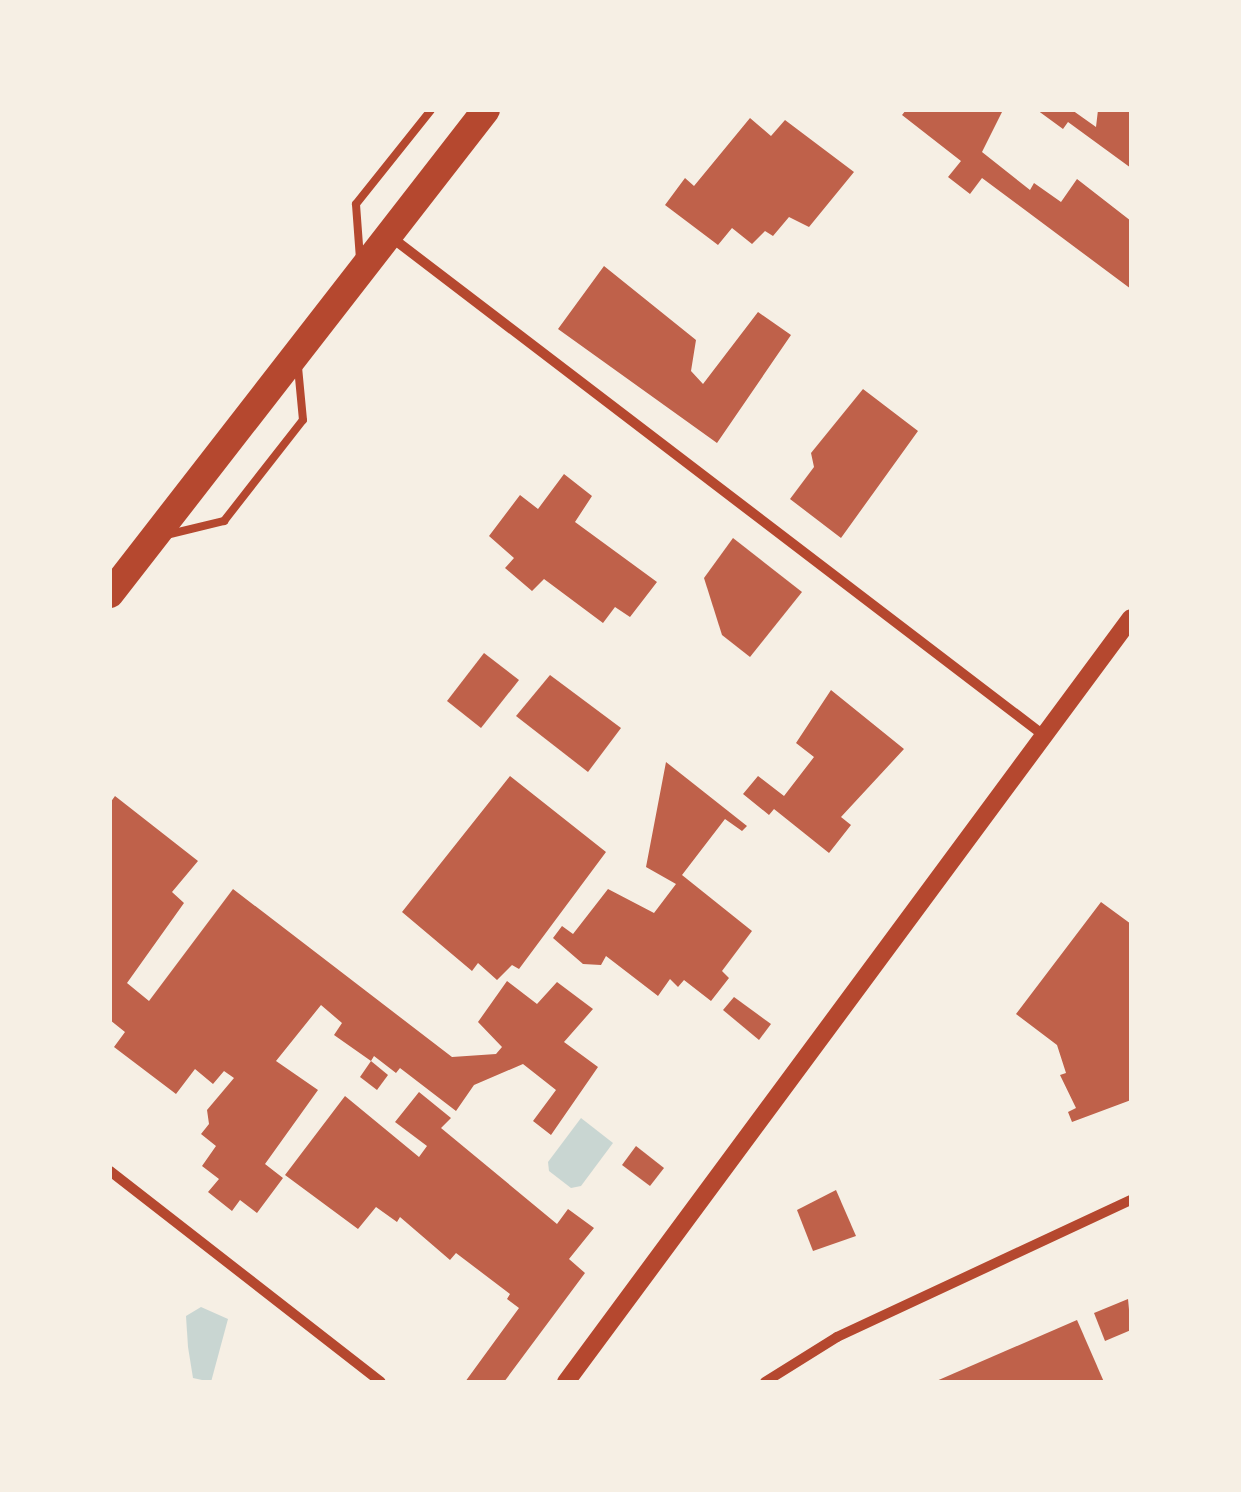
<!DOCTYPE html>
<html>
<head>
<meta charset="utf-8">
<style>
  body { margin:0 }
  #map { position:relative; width:1241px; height:1492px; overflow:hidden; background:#f6efe4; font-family:Karla,sans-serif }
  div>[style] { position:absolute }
  .water>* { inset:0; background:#c9d6d2 }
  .building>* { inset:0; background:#bf614a }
  .service>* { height:8px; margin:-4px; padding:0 4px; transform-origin:4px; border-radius:4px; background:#b5482f }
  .minor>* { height:10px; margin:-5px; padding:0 5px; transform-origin:5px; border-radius:5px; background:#b5482f }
  .tertiary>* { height:18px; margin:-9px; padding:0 9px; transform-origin:9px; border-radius:9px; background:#b5482f }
  .trunk>* { height:28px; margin:-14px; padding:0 14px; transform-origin:14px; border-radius:14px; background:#b5482f }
  span { translate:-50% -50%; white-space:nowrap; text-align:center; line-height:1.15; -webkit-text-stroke:8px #f6efe4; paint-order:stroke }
  .frame { position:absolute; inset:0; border:112px solid #f6efe4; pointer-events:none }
</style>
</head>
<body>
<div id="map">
  <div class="water">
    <div style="clip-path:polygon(581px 1118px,613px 1143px,581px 1186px,571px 1188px,549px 1171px,548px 1162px)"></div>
    <div style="clip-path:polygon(201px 1307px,228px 1319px,211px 1382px,193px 1378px,188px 1347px,186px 1316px)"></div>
  </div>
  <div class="building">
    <div style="clip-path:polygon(906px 110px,1003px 110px,982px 152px,1030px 190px,1034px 183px,1061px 202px,1077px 179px,1131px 221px,1131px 289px,982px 178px,970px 194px,948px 177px,961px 161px,902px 115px)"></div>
    <div style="clip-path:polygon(1037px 110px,1072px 110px,1096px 127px,1098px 110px,1131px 110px,1131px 168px,1068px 122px,1063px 129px)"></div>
    <div style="clip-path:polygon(750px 118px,771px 136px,785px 120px,854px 172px,809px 227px,789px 217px,773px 236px,765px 231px,752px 244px,732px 228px,718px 245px,665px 205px,685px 178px,694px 186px)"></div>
    <div style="clip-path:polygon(604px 266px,696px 340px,691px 371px,703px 384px,758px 312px,791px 335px,717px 443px,558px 329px)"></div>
    <div style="clip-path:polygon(863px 389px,918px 431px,841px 538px,790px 499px,814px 467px,811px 453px)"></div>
    <div style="clip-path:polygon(564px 474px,592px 496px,575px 522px,657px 582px,630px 617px,615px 607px,603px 623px,544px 579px,532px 591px,505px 568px,514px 558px,489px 536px,520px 495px,538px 509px)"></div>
    <div style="clip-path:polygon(733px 538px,802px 592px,750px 657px,722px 635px,704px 578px)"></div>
    <div style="clip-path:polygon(484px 653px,519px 680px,481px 728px,447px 701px)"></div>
    <div style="clip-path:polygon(550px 675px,621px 728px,588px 772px,516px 716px)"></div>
    <div style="clip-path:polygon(831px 690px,904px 749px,841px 817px,851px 825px,829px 853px,774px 809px,769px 815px,743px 794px,758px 776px,784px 796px,814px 757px,796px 743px)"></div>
    <div style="clip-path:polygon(666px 762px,747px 826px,742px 831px,725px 819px,682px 875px,752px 931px,722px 971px,729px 978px,711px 1001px,684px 980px,678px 987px,670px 979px,658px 996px,606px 956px,601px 965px,583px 964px,553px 938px,562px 926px,573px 934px,608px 889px,654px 913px,676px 884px,646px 867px)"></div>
    <div style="clip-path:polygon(510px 776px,606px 852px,519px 969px,512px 965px,497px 980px,478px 963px,472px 971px,402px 912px)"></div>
    <div style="clip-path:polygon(115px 796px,198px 861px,172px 892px,184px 903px,127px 983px,149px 1001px,233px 889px,452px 1057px,496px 1054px,502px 1047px,478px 1022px,507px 981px,537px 1004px,557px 982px,593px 1009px,564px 1042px,598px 1067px,551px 1135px,533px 1121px,556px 1090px,523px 1064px,474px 1085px,456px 1111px,400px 1068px,396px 1073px,374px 1056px,371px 1061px,334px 1035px,342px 1023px,321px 1005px,276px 1061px,318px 1090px,265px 1164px,283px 1178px,257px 1213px,240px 1200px,232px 1211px,208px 1192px,219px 1179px,202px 1166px,216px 1146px,201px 1134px,209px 1124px,207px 1110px,234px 1078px,224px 1071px,213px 1084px,195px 1069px,176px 1094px,114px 1047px,125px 1032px,110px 1020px,110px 803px)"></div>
    <div style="clip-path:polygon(1101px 902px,1131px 924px,1131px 1100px,1072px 1122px,1068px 1112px,1076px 1108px,1060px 1075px,1066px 1073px,1057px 1045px,1016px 1014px)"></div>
    <div style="clip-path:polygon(734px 997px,771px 1024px,759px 1040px,723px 1010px)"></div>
    <div style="clip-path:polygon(371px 1061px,388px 1075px,377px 1090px,360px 1077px)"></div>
    <div style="clip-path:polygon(419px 1092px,451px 1118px,441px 1128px,557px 1224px,568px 1209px,594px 1228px,569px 1259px,585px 1273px,504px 1382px,465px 1382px,519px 1308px,507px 1299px,510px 1294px,456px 1253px,450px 1260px,400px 1217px,397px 1222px,376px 1207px,358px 1229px,285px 1175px,345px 1096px,419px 1157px,427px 1146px,395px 1122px)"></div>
    <div style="clip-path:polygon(636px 1146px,664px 1168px,650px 1186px,622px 1165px)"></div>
    <div style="clip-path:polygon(836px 1190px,856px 1236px,813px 1251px,797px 1210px)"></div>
    <div style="clip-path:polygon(1128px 1299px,1131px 1330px,1105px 1341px,1094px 1313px)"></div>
    <div style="clip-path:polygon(1077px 1320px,1104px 1382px,934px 1382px)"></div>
  </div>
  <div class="service">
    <div style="left:360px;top:259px;width:55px;rotate:-94.2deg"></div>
    <div style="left:356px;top:204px;width:120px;rotate:-51.4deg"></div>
    <div style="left:166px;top:535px;width:60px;rotate:-13.6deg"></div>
    <div style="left:224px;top:521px;width:128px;rotate:-52deg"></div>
    <div style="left:303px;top:420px;width:53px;rotate:-95.4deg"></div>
  </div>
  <div class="minor">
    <div style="left:391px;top:237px;width:819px;rotate:37.36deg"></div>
    <div style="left:110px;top:1171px;width:343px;rotate:37.9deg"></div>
    <div style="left:765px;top:1382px;width:85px;rotate:-32deg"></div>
    <div style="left:837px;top:1337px;width:324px;rotate:-25deg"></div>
  </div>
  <div class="tertiary">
    <div style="left:566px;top:1382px;width:950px;rotate:-53.52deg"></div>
  </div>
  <div class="trunk">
    <div style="left:110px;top:594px;width:613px;rotate:-52.16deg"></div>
  </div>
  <div class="frame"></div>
</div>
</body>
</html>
